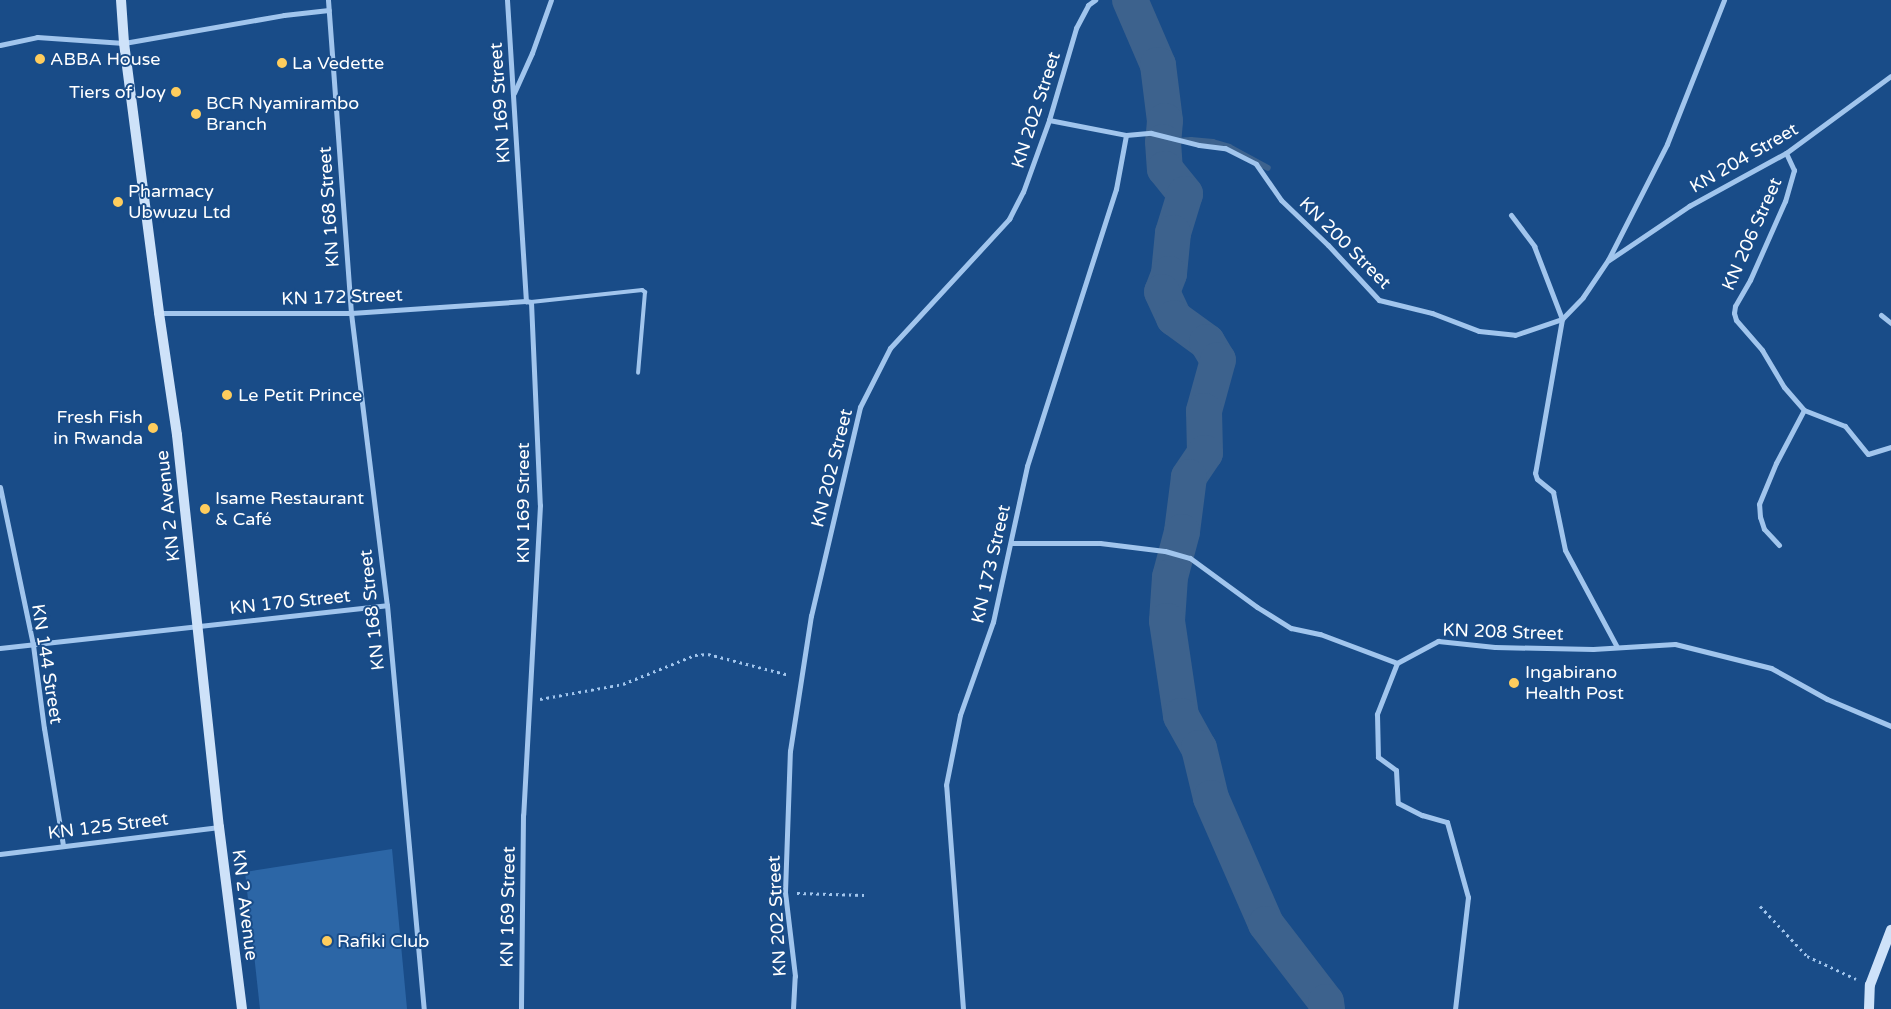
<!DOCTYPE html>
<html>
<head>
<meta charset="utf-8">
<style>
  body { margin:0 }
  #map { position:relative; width:1891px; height:1009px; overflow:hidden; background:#194c88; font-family:"Varela Round",sans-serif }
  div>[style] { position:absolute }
  .green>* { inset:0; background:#2c66a6 }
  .stream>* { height:6px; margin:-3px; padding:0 3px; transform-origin:3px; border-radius:3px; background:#3d628d }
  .river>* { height:36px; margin:-18px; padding:0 18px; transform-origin:18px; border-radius:18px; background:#3d628d }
  .path>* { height:3px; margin-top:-1.5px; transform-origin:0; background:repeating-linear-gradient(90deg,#a1c5ed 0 2.5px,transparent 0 6.5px) }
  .lane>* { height:4px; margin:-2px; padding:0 2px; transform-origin:2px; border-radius:2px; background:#a1c5ed }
  .street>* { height:5px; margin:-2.5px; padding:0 2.5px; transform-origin:2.5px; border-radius:2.5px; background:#a1c5ed }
  .secondary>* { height:10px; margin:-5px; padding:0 5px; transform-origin:5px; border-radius:5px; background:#cee2f9 }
  .dots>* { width:14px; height:14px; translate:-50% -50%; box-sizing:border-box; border:2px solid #194c88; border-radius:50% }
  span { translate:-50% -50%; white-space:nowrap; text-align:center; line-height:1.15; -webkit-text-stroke:4px #194c88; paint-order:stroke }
  .poi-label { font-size:18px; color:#fff }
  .left { translate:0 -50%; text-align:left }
  .right { translate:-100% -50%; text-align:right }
  .street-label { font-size:18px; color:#fff }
</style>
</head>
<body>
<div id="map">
  <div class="green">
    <div style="clip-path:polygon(392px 849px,407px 1009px,260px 1009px,245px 872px)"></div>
  </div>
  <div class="stream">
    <div style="left:1163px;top:142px;width:28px;rotate:-4deg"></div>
    <div style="left:1191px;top:140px;width:22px;rotate:5deg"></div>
    <div style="left:1213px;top:142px;width:17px;rotate:17deg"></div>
    <div style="left:1229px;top:147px;width:44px;rotate:28.3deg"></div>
  </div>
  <div class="river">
    <div style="left:1130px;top:0;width:71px;rotate:66.7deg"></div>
    <div style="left:1158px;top:65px;width:56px;rotate:82.9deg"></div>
    <div style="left:1165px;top:121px;width:21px;rotate:95deg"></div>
    <div style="left:1163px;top:142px;width:27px;rotate:86deg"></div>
    <div style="left:1165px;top:169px;width:32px;rotate:51deg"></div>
    <div style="left:1185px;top:194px;width:41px;rotate:107.1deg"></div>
    <div style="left:1173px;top:233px;width:41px;rotate:95.6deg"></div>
    <div style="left:1169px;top:274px;width:19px;rotate:111deg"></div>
    <div style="left:1162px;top:292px;width:29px;rotate:65deg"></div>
    <div style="left:1174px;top:318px;width:41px;rotate:36deg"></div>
    <div style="left:1207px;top:342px;width:21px;rotate:59deg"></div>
    <div style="left:1218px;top:360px;width:53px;rotate:105.4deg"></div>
    <div style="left:1204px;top:411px;width:42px;rotate:88.6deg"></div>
    <div style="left:1205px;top:453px;width:29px;rotate:124deg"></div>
    <div style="left:1189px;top:477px;width:55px;rotate:97.3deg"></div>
    <div style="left:1182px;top:532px;width:47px;rotate:104.9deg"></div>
    <div style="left:1170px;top:577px;width:44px;rotate:93.9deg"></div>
    <div style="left:1167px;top:621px;width:96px;rotate:81.6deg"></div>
    <div style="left:1181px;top:716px;width:37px;rotate:61deg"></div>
    <div style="left:1199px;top:748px;width:51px;rotate:76.5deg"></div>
    <div style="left:1211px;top:798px;width:137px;rotate:66.4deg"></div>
    <div style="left:1266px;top:924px;width:98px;rotate:52.4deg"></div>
    <div style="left:1326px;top:1002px;width:7px;rotate:82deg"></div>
  </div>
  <div class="path">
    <div style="left:540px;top:699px;width:84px;rotate:-10.2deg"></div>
    <div style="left:623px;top:684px;width:78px;rotate:-21.9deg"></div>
    <div style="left:695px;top:655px;width:13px;rotate:-4deg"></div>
    <div style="left:708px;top:654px;width:84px;rotate:14.5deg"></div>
    <div style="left:797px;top:893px;width:67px;rotate:1.7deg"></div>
    <div style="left:1760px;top:906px;width:69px;rotate:46.8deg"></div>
    <div style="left:1807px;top:956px;width:54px;rotate:25.1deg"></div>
  </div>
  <div class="lane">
    <div style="left:531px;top:302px;width:112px;rotate:-6.2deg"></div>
    <div style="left:642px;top:290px;width:4px;rotate:34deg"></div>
    <div style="left:645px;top:292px;width:81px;rotate:94.9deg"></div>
  </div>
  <div class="street">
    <div style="left:328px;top:0;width:314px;rotate:85.8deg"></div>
    <div style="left:351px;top:313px;width:294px;rotate:83deg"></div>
    <div style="left:387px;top:605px;width:406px;rotate:84.8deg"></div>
    <div style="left:507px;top:0;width:302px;rotate:86.4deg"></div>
    <div style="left:526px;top:301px;width:5px;rotate:11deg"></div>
    <div style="left:531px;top:302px;width:203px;rotate:87.5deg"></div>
    <div style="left:540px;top:505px;width:310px;rotate:93.1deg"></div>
    <div style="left:523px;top:815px;width:194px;rotate:90.6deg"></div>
    <div style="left:0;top:45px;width:38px;rotate:-12deg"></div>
    <div style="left:37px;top:37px;width:87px;rotate:3.9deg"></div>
    <div style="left:124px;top:43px;width:162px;rotate:-9.9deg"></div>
    <div style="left:284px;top:15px;width:45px;rotate:-6.3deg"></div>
    <div style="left:514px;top:93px;width:44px;rotate:-65.8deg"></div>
    <div style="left:532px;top:53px;width:56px;rotate:-70.3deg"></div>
    <div style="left:1049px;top:120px;width:78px;rotate:11deg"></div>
    <div style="left:1126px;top:135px;width:25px;rotate:-5deg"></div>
    <div style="left:1151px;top:133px;width:49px;rotate:14deg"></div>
    <div style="left:1199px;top:145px;width:26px;rotate:7deg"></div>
    <div style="left:1225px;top:148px;width:35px;rotate:27deg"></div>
    <div style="left:1256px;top:164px;width:44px;rotate:55.2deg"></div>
    <div style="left:1281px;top:200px;width:65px;rotate:43.8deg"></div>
    <div style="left:1328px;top:245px;width:75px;rotate:47.2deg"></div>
    <div style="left:1379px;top:300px;width:55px;rotate:13.8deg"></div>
    <div style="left:1432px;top:313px;width:50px;rotate:21deg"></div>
    <div style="left:1479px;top:331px;width:36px;rotate:6deg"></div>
    <div style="left:1515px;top:335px;width:50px;rotate:-18.8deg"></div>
    <div style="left:1562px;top:319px;width:30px;rotate:-46deg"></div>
    <div style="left:1583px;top:297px;width:45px;rotate:-56deg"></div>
    <div style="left:1608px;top:260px;width:130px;rotate:-63deg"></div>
    <div style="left:1667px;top:144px;width:155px;rotate:-68.4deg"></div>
    <div style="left:1786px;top:153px;width:19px;rotate:65deg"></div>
    <div style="left:1794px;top:170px;width:32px;rotate:106deg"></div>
    <div style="left:1785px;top:201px;width:86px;rotate:113.9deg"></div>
    <div style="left:1750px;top:280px;width:30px;rotate:120deg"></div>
    <div style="left:1735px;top:306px;width:7px;rotate:98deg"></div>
    <div style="left:1734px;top:313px;width:7px;rotate:74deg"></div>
    <div style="left:1736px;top:320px;width:40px;rotate:49deg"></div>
    <div style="left:1762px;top:350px;width:43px;rotate:59.3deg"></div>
    <div style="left:1784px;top:387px;width:30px;rotate:49deg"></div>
    <div style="left:1804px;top:410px;width:44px;rotate:21.3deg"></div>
    <div style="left:1845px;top:426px;width:36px;rotate:51deg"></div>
    <div style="left:1868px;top:454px;width:24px;rotate:-17deg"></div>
    <div style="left:1511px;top:215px;width:39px;rotate:53deg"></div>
    <div style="left:1534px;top:246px;width:78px;rotate:69deg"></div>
    <div style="left:1562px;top:319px;width:156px;rotate:99.9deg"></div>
    <div style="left:1535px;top:473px;width:6px;rotate:72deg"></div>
    <div style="left:1537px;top:479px;width:21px;rotate:39deg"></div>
    <div style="left:1553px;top:492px;width:59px;rotate:78.3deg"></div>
    <div style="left:1565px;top:550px;width:110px;rotate:61.8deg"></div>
    <div style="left:1609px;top:260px;width:97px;rotate:-34deg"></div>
    <div style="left:1689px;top:206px;width:111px;rotate:-28.7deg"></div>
    <div style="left:1786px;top:153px;width:130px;rotate:-36.3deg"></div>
    <div style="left:159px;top:313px;width:192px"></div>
    <div style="left:351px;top:313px;width:175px;rotate:-3.9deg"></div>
    <div style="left:1881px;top:315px;width:13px;rotate:39deg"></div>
    <div style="left:0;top:487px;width:161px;rotate:78.2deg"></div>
    <div style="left:33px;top:645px;width:84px;rotate:82.5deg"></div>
    <div style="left:44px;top:728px;width:119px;rotate:80.8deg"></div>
    <div style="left:1011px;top:543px;width:89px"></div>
    <div style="left:1100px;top:543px;width:65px;rotate:7deg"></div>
    <div style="left:1165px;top:551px;width:26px;rotate:16deg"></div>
    <div style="left:1190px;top:558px;width:83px;rotate:36.2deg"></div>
    <div style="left:1257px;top:607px;width:40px;rotate:32deg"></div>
    <div style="left:1291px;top:628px;width:30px;rotate:12deg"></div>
    <div style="left:1320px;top:634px;width:82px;rotate:20.6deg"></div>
    <div style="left:1397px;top:663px;width:47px;rotate:-28.2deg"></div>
    <div style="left:1438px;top:641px;width:57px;rotate:6deg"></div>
    <div style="left:1495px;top:647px;width:98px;rotate:1.2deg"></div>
    <div style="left:1593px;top:649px;width:82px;rotate:-3.5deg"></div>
    <div style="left:1675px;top:644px;width:99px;rotate:14deg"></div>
    <div style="left:1771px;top:668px;width:64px;rotate:29deg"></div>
    <div style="left:1827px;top:699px;width:69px;rotate:22.9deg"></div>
    <div style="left:1779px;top:545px;width:22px;rotate:-133deg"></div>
    <div style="left:1764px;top:529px;width:13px;rotate:-108deg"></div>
    <div style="left:1760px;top:517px;width:13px;rotate:-94deg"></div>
    <div style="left:1759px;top:504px;width:44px;rotate:-67.5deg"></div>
    <div style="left:1776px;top:463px;width:60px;rotate:-62.2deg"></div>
    <div style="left:0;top:648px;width:389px;rotate:-6.3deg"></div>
    <div style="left:1397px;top:663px;width:55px;rotate:111.4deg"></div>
    <div style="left:1377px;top:714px;width:43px;rotate:88.7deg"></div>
    <div style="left:1378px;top:757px;width:22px;rotate:36deg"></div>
    <div style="left:1396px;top:770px;width:33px;rotate:87deg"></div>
    <div style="left:1398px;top:803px;width:27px;rotate:27deg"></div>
    <div style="left:1422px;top:815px;width:26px;rotate:16deg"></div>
    <div style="left:1447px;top:822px;width:78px;rotate:74.4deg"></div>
    <div style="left:1468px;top:897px;width:113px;rotate:96.6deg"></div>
    <div style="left:0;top:854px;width:221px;rotate:-7deg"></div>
    <div style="left:793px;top:1009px;width:33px;rotate:-87deg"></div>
    <div style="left:795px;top:976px;width:85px;rotate:-96.8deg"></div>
    <div style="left:785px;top:892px;width:141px;rotate:-88deg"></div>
    <div style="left:790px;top:751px;width:137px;rotate:-81.2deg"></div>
    <div style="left:811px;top:616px;width:215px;rotate:-76.8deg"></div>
    <div style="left:860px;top:407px;width:66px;rotate:-63deg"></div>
    <div style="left:890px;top:348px;width:176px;rotate:-47.3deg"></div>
    <div style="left:1009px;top:219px;width:30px;rotate:-63deg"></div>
    <div style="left:1023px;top:192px;width:77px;rotate:-70.1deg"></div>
    <div style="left:1049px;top:120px;width:96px;rotate:-73.6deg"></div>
    <div style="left:1076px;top:28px;width:26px;rotate:-62deg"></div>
    <div style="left:1088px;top:5px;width:9px;rotate:-36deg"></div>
    <div style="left:963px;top:1009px;width:225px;rotate:-94.3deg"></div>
    <div style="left:946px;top:785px;width:71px;rotate:-78.7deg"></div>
    <div style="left:960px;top:715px;width:99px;rotate:-70.5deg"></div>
    <div style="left:993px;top:622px;width:160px;rotate:-77.7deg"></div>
    <div style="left:1027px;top:466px;width:291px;rotate:-72.2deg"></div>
    <div style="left:1116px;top:189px;width:55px;rotate:-79.5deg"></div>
  </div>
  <div class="secondary">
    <div style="left:121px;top:0;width:43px;rotate:86deg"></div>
    <div style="left:124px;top:43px;width:272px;rotate:82.6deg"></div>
    <div style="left:159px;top:313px;width:123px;rotate:81.6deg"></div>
    <div style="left:177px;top:435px;width:394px;rotate:83.9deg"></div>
    <div style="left:219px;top:827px;width:183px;rotate:82.8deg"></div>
    <div style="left:1869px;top:1009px;width:24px;rotate:-88deg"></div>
    <div style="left:1870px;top:985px;width:59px;rotate:-69.1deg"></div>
  </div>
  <div class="dots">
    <div style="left:40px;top:59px;background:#ffcd5d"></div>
    <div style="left:282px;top:63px;background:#ffcd5d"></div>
    <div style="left:176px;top:92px;background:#ffcd5d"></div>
    <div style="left:196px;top:114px;background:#ffcd5d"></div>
    <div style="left:118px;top:202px;background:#ffcd5d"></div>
    <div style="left:227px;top:395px;background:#ffcd5d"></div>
    <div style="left:153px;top:428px;background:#ffcd5d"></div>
    <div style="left:205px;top:509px;background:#ffcd5d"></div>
    <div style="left:1514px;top:683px;background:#ffcd5d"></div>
    <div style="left:327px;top:941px;background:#ffcd5d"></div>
  </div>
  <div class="poi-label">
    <span class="left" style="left:50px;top:59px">ABBA House</span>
    <span class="left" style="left:292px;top:63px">La Vedette</span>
    <span class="right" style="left:166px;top:92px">Tiers of Joy</span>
    <span class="left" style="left:206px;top:114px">BCR Nyamirambo<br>Branch</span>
    <span class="left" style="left:128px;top:202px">Pharmacy<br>Ubwuzu Ltd</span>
    <span class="left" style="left:238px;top:395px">Le Petit Prince</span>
    <span class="right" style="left:143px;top:428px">Fresh Fish<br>in Rwanda</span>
    <span class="left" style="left:215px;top:509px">Isame Restaurant<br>&amp; Café</span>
    <span class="left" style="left:1525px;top:683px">Ingabirano<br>Health Post</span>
    <span class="left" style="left:337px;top:941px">Rafiki Club</span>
  </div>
  <div class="street-label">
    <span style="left:500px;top:103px;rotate:-94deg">KN 169 Street</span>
    <span style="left:1036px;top:110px;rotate:-72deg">KN 202 Street</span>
    <span style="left:1744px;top:158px;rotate:-30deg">KN 204 Street</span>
    <span style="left:329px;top:207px;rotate:-94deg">KN 168 Street</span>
    <span style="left:1752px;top:234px;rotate:-66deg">KN 206 Street</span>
    <span style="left:1345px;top:243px;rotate:45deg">KN 200 Street</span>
    <span style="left:342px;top:297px;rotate:-2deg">KN 172 Street</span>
    <span style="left:832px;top:468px;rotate:-76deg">KN 202 Street</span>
    <span style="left:523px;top:503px;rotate:-90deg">KN 169 Street</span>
    <span style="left:168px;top:506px;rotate:-96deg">KN 2 Avenue</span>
    <span style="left:991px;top:564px;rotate:-77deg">KN 173 Street</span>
    <span style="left:290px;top:602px;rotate:-6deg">KN 170 Street</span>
    <span style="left:372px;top:610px;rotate:-96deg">KN 168 Street</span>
    <span style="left:1503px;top:632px;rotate:2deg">KN 208 Street</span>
    <span style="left:47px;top:664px;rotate:81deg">KN 144 Street</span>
    <span style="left:108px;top:826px;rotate:-7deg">KN 125 Street</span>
    <span style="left:245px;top:905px;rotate:83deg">KN 2 Avenue</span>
    <span style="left:508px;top:907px;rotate:-89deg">KN 169 Street</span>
    <span style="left:777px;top:916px;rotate:-93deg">KN 202 Street</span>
  </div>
</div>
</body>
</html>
